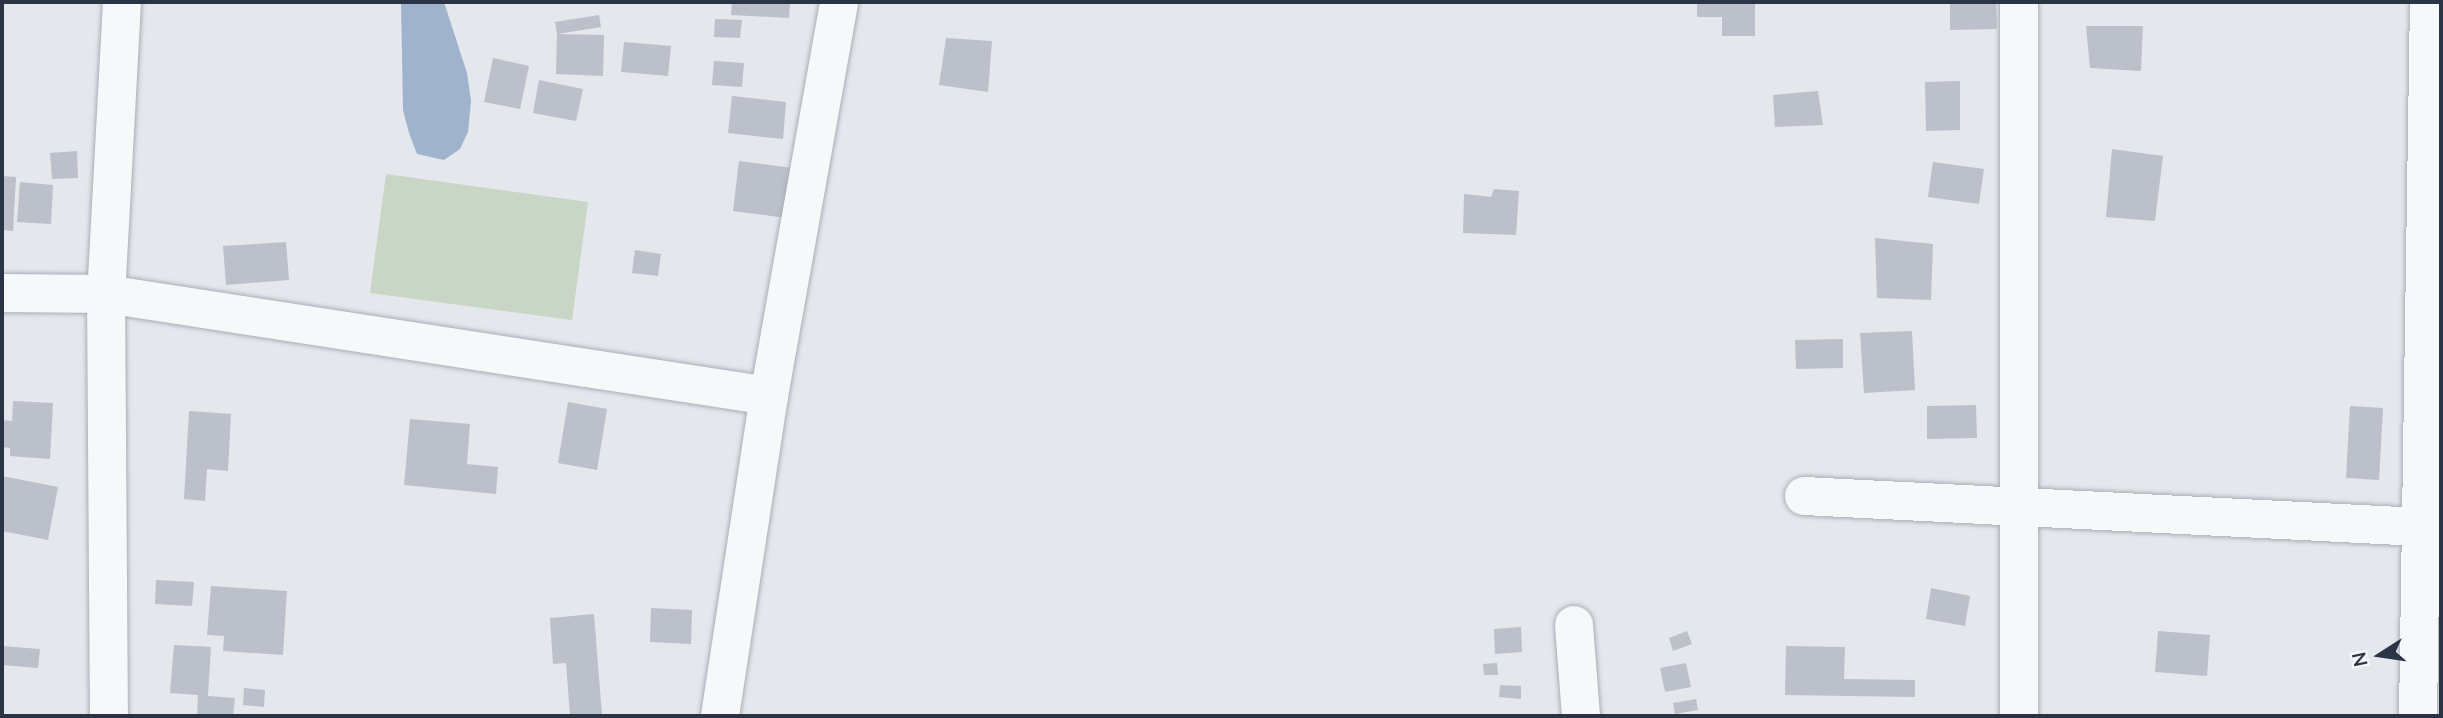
<!DOCTYPE html>
<html>
<head>
<meta charset="utf-8">
<style>
  body { margin:0 }
  #map { position:relative; width:2443px; height:718px; overflow:hidden; background:#e4e7ec; font-family:Mulish,sans-serif }
  div>[style] { position:absolute }
  .green>* { inset:0; background:#c9d6c5 }
  .water>* { inset:0; background:#9fb4cc }
  .building>* { inset:0; background:#bbc0ca }
  .roads { filter:drop-shadow(0 0 2px #a9aeb7) drop-shadow(0 0 2px #a9aeb7) }
  .minor>* { height:38px; margin:-19px; padding:0 19px; transform-origin:19px; border-radius:19px; background:#f7f8fa }
  span { translate:-50% -50%; white-space:nowrap; text-align:center; line-height:1.15; -webkit-text-stroke:7px #f4f6f9; paint-order:stroke }
  .frame { position:absolute; inset:0; border:4px solid #2b3445; pointer-events:none }
  .north { position:absolute; left:2345px; top:620px; width:70px; height:70px; -webkit-text-stroke:5px #f4f6f9; paint-order:stroke; rotate:258deg; font-size:19px; font-weight:700; line-height:28px; text-align:center; color:#2b3445 }
  .north::after { content:''; display:block; margin:auto; width:24px; height:32px; background:#2b3445; clip-path:polygon(50% 0,100% 100%,50% 72%,0 100%) }
</style>
</head>
<body>
<div id="map">
  <div class="green">
    <div style="clip-path:polygon(386px 174px,588px 202px,572px 320px,370px 293px)"></div>
  </div>
  <div class="water">
    <div style="clip-path:polygon(401px 2px,444px 2px,467px 73px,471px 101px,468px 132px,460px 149px,444px 160px,417px 154px,409px 133px,403px 110px)"></div>
  </div>
  <div class="building">
    <div style="clip-path:polygon(732px 2px,790px 2px,789px 18px,731px 15px)"></div>
    <div style="clip-path:polygon(1697px 2px,1755px 2px,1755px 36px,1722px 36px,1722px 17px,1697px 17px)"></div>
    <div style="clip-path:polygon(1950px 2px,1996px 2px,1997px 29px,1950px 30px)"></div>
    <div style="clip-path:polygon(599px 15px,601px 27px,557px 34px,555px 22px)"></div>
    <div style="clip-path:polygon(715px 19px,742px 20px,740px 38px,714px 37px)"></div>
    <div style="clip-path:polygon(2086px 26px,2143px 26px,2141px 71px,2090px 68px)"></div>
    <div style="clip-path:polygon(557px 34px,604px 35px,603px 76px,556px 74px)"></div>
    <div style="clip-path:polygon(946px 38px,992px 41px,988px 92px,939px 85px)"></div>
    <div style="clip-path:polygon(624px 42px,671px 46px,668px 76px,621px 72px)"></div>
    <div style="clip-path:polygon(493px 58px,529px 66px,520px 109px,484px 102px)"></div>
    <div style="clip-path:polygon(714px 61px,744px 63px,742px 87px,712px 85px)"></div>
    <div style="clip-path:polygon(539px 80px,583px 89px,576px 121px,533px 113px)"></div>
    <div style="clip-path:polygon(1960px 81px,1960px 130px,1926px 131px,1925px 82px)"></div>
    <div style="clip-path:polygon(1818px 91px,1823px 125px,1775px 127px,1773px 95px)"></div>
    <div style="clip-path:polygon(732px 96px,786px 102px,783px 139px,728px 133px)"></div>
    <div style="clip-path:polygon(2112px 149px,2163px 156px,2155px 221px,2106px 217px)"></div>
    <div style="clip-path:polygon(77px 151px,78px 178px,52px 179px,50px 153px)"></div>
    <div style="clip-path:polygon(739px 161px,793px 168px,786px 218px,733px 211px)"></div>
    <div style="clip-path:polygon(1933px 162px,1984px 169px,1979px 204px,1928px 197px)"></div>
    <div style="clip-path:polygon(2px 176px,16px 177px,13px 231px,2px 230px)"></div>
    <div style="clip-path:polygon(20px 182px,53px 185px,51px 224px,17px 222px)"></div>
    <div style="clip-path:polygon(1494px 189px,1519px 191px,1516px 235px,1463px 233px,1464px 194px,1491px 197px)"></div>
    <div style="clip-path:polygon(1875px 238px,1933px 244px,1931px 300px,1877px 298px)"></div>
    <div style="clip-path:polygon(286px 242px,289px 280px,226px 285px,223px 246px)"></div>
    <div style="clip-path:polygon(635px 250px,661px 254px,658px 276px,632px 273px)"></div>
    <div style="clip-path:polygon(1912px 331px,1915px 390px,1864px 393px,1860px 333px)"></div>
    <div style="clip-path:polygon(1843px 339px,1843px 368px,1796px 369px,1795px 340px)"></div>
    <div style="clip-path:polygon(13px 401px,53px 403px,50px 459px,10px 456px,10px 448px,2px 447px,2px 420px,12px 421px)"></div>
    <div style="clip-path:polygon(568px 402px,607px 409px,597px 470px,558px 463px)"></div>
    <div style="clip-path:polygon(1976px 405px,1977px 438px,1927px 439px,1927px 406px)"></div>
    <div style="clip-path:polygon(2350px 406px,2383px 408px,2379px 480px,2346px 478px)"></div>
    <div style="clip-path:polygon(189px 411px,231px 414px,228px 471px,207px 469px,205px 501px,184px 499px)"></div>
    <div style="clip-path:polygon(410px 419px,470px 424px,467px 464px,498px 467px,496px 494px,404px 485px)"></div>
    <div style="clip-path:polygon(2px 476px,58px 487px,48px 540px,2px 531px)"></div>
    <div style="clip-path:polygon(156px 580px,194px 582px,192px 606px,155px 604px)"></div>
    <div style="clip-path:polygon(211px 586px,287px 591px,283px 655px,223px 651px,224px 636px,207px 635px)"></div>
    <div style="clip-path:polygon(1931px 588px,1970px 596px,1965px 626px,1926px 619px)"></div>
    <div style="clip-path:polygon(651px 608px,692px 610px,691px 644px,650px 642px)"></div>
    <div style="clip-path:polygon(594px 614px,602px 715px,570px 716px,566px 663px,553px 664px,550px 618px)"></div>
    <div style="clip-path:polygon(1521px 627px,1522px 652px,1495px 654px,1494px 629px)"></div>
    <div style="clip-path:polygon(1687px 631px,1692px 644px,1673px 651px,1669px 638px)"></div>
    <div style="clip-path:polygon(2158px 631px,2210px 635px,2207px 676px,2155px 672px)"></div>
    <div style="clip-path:polygon(174px 645px,211px 647px,208px 696px,235px 698px,233px 716px,197px 716px,198px 695px,170px 693px)"></div>
    <div style="clip-path:polygon(2px 646px,40px 649px,38px 668px,2px 665px)"></div>
    <div style="clip-path:polygon(1786px 646px,1845px 647px,1844px 679px,1915px 680px,1915px 697px,1785px 695px)"></div>
    <div style="clip-path:polygon(1497px 663px,1498px 675px,1484px 675px,1483px 664px)"></div>
    <div style="clip-path:polygon(1686px 663px,1691px 687px,1665px 692px,1660px 668px)"></div>
    <div style="clip-path:polygon(1500px 685px,1521px 686px,1521px 699px,1499px 697px)"></div>
    <div style="clip-path:polygon(244px 688px,265px 690px,264px 707px,243px 705px)"></div>
    <div style="clip-path:polygon(1696px 699px,1698px 710px,1675px 714px,1673px 703px)"></div>
  </div>
  <div class="roads">
    <div class="minor">
      <div style="left:122px;top:2px;width:292px;rotate:93.1deg"></div>
      <div style="left:106px;top:294px;width:671px;rotate:8.75deg"></div>
      <div style="left:2019px;top:2px;width:714px;rotate:90deg"></div>
      <div style="left:2px;top:293px;width:104px;rotate:0.6deg"></div>
      <div style="left:106px;top:294px;width:422px;rotate:89.6deg"></div>
      <div style="left:1804px;top:496px;width:638px;rotate:2.88deg"></div>
      <div style="left:1574px;top:625px;width:91px;rotate:85.6deg"></div>
      <div style="left:720px;top:716px;width:324px;rotate:-81.3deg"></div>
      <div style="left:769px;top:396px;width:400px;rotate:-79.9deg"></div>
      <div style="left:2418px;top:716px;width:714px;rotate:-89.12deg"></div>
    </div>
  </div>
  <div class="frame"></div>
  <div class="north">N</div>
</div>
</body>
</html>
